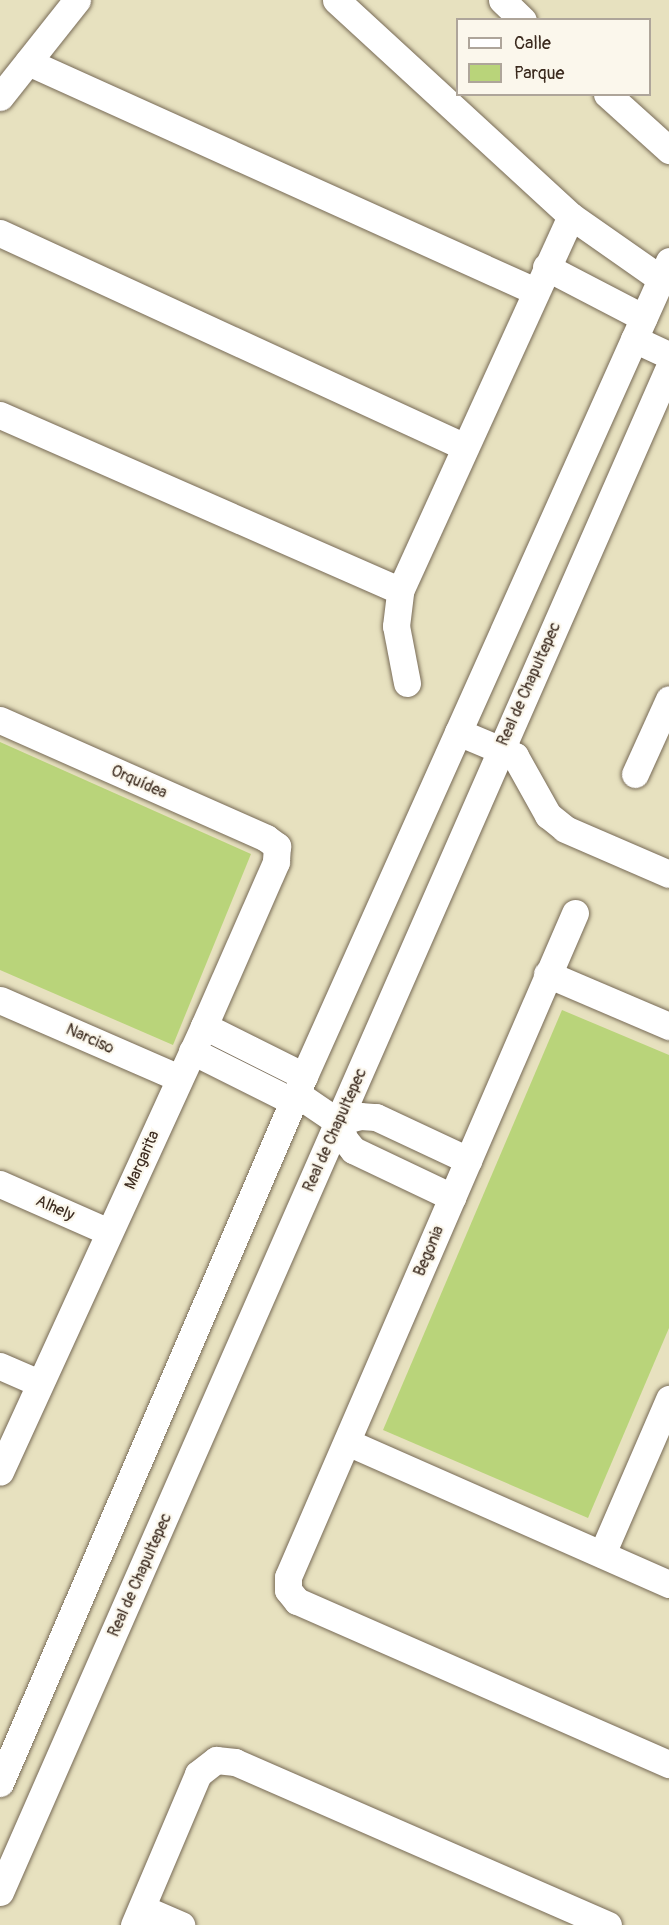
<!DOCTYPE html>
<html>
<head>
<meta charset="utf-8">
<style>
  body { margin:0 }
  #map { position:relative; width:669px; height:1925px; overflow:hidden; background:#e7e1bf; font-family:Pangolin,sans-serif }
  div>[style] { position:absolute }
  .green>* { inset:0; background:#b9d47a }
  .roads { filter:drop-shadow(0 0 2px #776a56) drop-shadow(0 0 2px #776a56) }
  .street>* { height:27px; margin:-13.5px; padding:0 13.5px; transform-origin:13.5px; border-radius:13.5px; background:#fff }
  span { translate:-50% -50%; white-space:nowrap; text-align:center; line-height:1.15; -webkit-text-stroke:4.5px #fbf7ec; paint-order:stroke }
  .street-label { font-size:16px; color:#3b2a1e }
  .legend { position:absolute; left:456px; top:18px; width:195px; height:78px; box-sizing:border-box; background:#fbf7ec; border:2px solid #aea59a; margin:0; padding:8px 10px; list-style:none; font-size:18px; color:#3b2a1e }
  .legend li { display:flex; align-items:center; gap:12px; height:30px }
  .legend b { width:30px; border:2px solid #aea59a }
</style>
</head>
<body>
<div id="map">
  <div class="green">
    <div style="clip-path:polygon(0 742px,251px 854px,173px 1045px,0 970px)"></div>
    <div style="clip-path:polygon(562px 1010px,669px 1055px,669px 1328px,588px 1518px,383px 1430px)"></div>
  </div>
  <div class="roads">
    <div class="street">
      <div style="left:336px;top:0;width:319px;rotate:42.6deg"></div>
      <div style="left:571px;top:216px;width:110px;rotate:35deg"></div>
      <div style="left:502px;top:0;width:29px;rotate:44deg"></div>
      <div style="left:28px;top:62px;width:556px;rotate:24.31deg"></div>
      <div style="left:607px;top:94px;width:84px;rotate:42.1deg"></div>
      <div style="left:0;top:97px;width:124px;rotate:-51.6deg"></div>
      <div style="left:0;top:233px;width:512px;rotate:24.71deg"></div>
      <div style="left:546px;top:267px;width:110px;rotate:27.5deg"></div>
      <div style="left:634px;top:339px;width:38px;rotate:25deg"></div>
      <div style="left:0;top:415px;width:437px;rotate:23.7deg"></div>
      <div style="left:407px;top:683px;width:58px;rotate:-100.9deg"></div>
      <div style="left:396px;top:626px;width:35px;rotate:-83deg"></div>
      <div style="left:400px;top:591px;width:412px;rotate:-65.5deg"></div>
      <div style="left:0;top:720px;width:291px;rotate:23.9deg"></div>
      <div style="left:266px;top:838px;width:14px;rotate:36deg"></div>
      <div style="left:277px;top:846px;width:16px;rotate:94deg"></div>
      <div style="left:276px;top:862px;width:179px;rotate:113.7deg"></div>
      <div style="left:204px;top:1026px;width:490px;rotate:114.6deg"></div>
      <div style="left:458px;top:732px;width:62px;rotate:22.8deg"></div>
      <div style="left:515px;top:756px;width:68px;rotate:60.8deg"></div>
      <div style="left:548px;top:815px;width:22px;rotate:39deg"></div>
      <div style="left:565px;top:829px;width:113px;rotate:23.4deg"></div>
      <div style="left:635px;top:774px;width:82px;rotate:-65.6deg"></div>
      <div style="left:575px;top:913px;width:723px;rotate:113.38deg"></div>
      <div style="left:288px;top:1577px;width:13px;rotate:90deg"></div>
      <div style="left:288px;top:1590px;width:14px;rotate:51deg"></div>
      <div style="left:297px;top:1601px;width:406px;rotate:23.7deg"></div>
      <div style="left:547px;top:974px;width:133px;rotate:23.1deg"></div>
      <div style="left:0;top:1000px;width:195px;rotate:23.5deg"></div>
      <div style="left:204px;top:1026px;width:112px;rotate:26.6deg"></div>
      <div style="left:192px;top:1051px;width:114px;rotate:26.6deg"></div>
      <div style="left:297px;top:1094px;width:50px;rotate:34.3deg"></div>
      <div style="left:338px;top:1122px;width:19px;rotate:69deg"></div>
      <div style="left:345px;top:1140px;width:13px;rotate:51deg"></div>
      <div style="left:353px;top:1150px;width:110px;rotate:25.4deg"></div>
      <div style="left:338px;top:1122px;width:23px;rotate:-15deg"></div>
      <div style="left:360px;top:1116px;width:16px;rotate:4deg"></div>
      <div style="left:376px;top:1117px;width:102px;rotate:25.1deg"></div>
      <div style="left:0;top:1184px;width:119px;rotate:23.8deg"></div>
      <div style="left:0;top:1366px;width:43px;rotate:23.6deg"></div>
      <div style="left:347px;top:1442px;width:352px;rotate:23.8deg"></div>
      <div style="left:602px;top:1554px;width:169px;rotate:-66.6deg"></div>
      <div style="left:0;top:1783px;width:770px;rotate:-66.73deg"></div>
      <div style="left:304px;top:1076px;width:893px;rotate:-65.87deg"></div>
      <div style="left:0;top:1892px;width:1665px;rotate:-66.31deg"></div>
      <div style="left:142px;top:1908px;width:43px;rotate:23.6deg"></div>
      <div style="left:134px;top:1925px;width:164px;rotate:-67deg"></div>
      <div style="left:198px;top:1774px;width:23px;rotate:-38deg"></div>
      <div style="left:216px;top:1760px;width:19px;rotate:6deg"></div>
      <div style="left:235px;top:1762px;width:407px;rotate:23.6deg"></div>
    </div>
  </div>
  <div class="street-label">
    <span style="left:529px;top:684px;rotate:-66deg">Real de Chapultepec</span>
    <span style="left:139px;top:782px;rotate:24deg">Orquídea</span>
    <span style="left:90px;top:1039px;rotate:24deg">Narciso</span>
    <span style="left:335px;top:1130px;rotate:-66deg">Real de Chapultepec</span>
    <span style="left:142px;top:1160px;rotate:-66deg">Margarita</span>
    <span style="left:55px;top:1208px;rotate:24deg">Alhely</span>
    <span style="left:429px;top:1251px;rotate:-67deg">Begonia</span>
    <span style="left:140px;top:1575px;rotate:-66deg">Real de Chapultepec</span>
  </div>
  <ul class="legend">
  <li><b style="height:8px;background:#fff"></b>Calle</li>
  <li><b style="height:16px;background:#b9d47a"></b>Parque</li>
  </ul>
</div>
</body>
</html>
